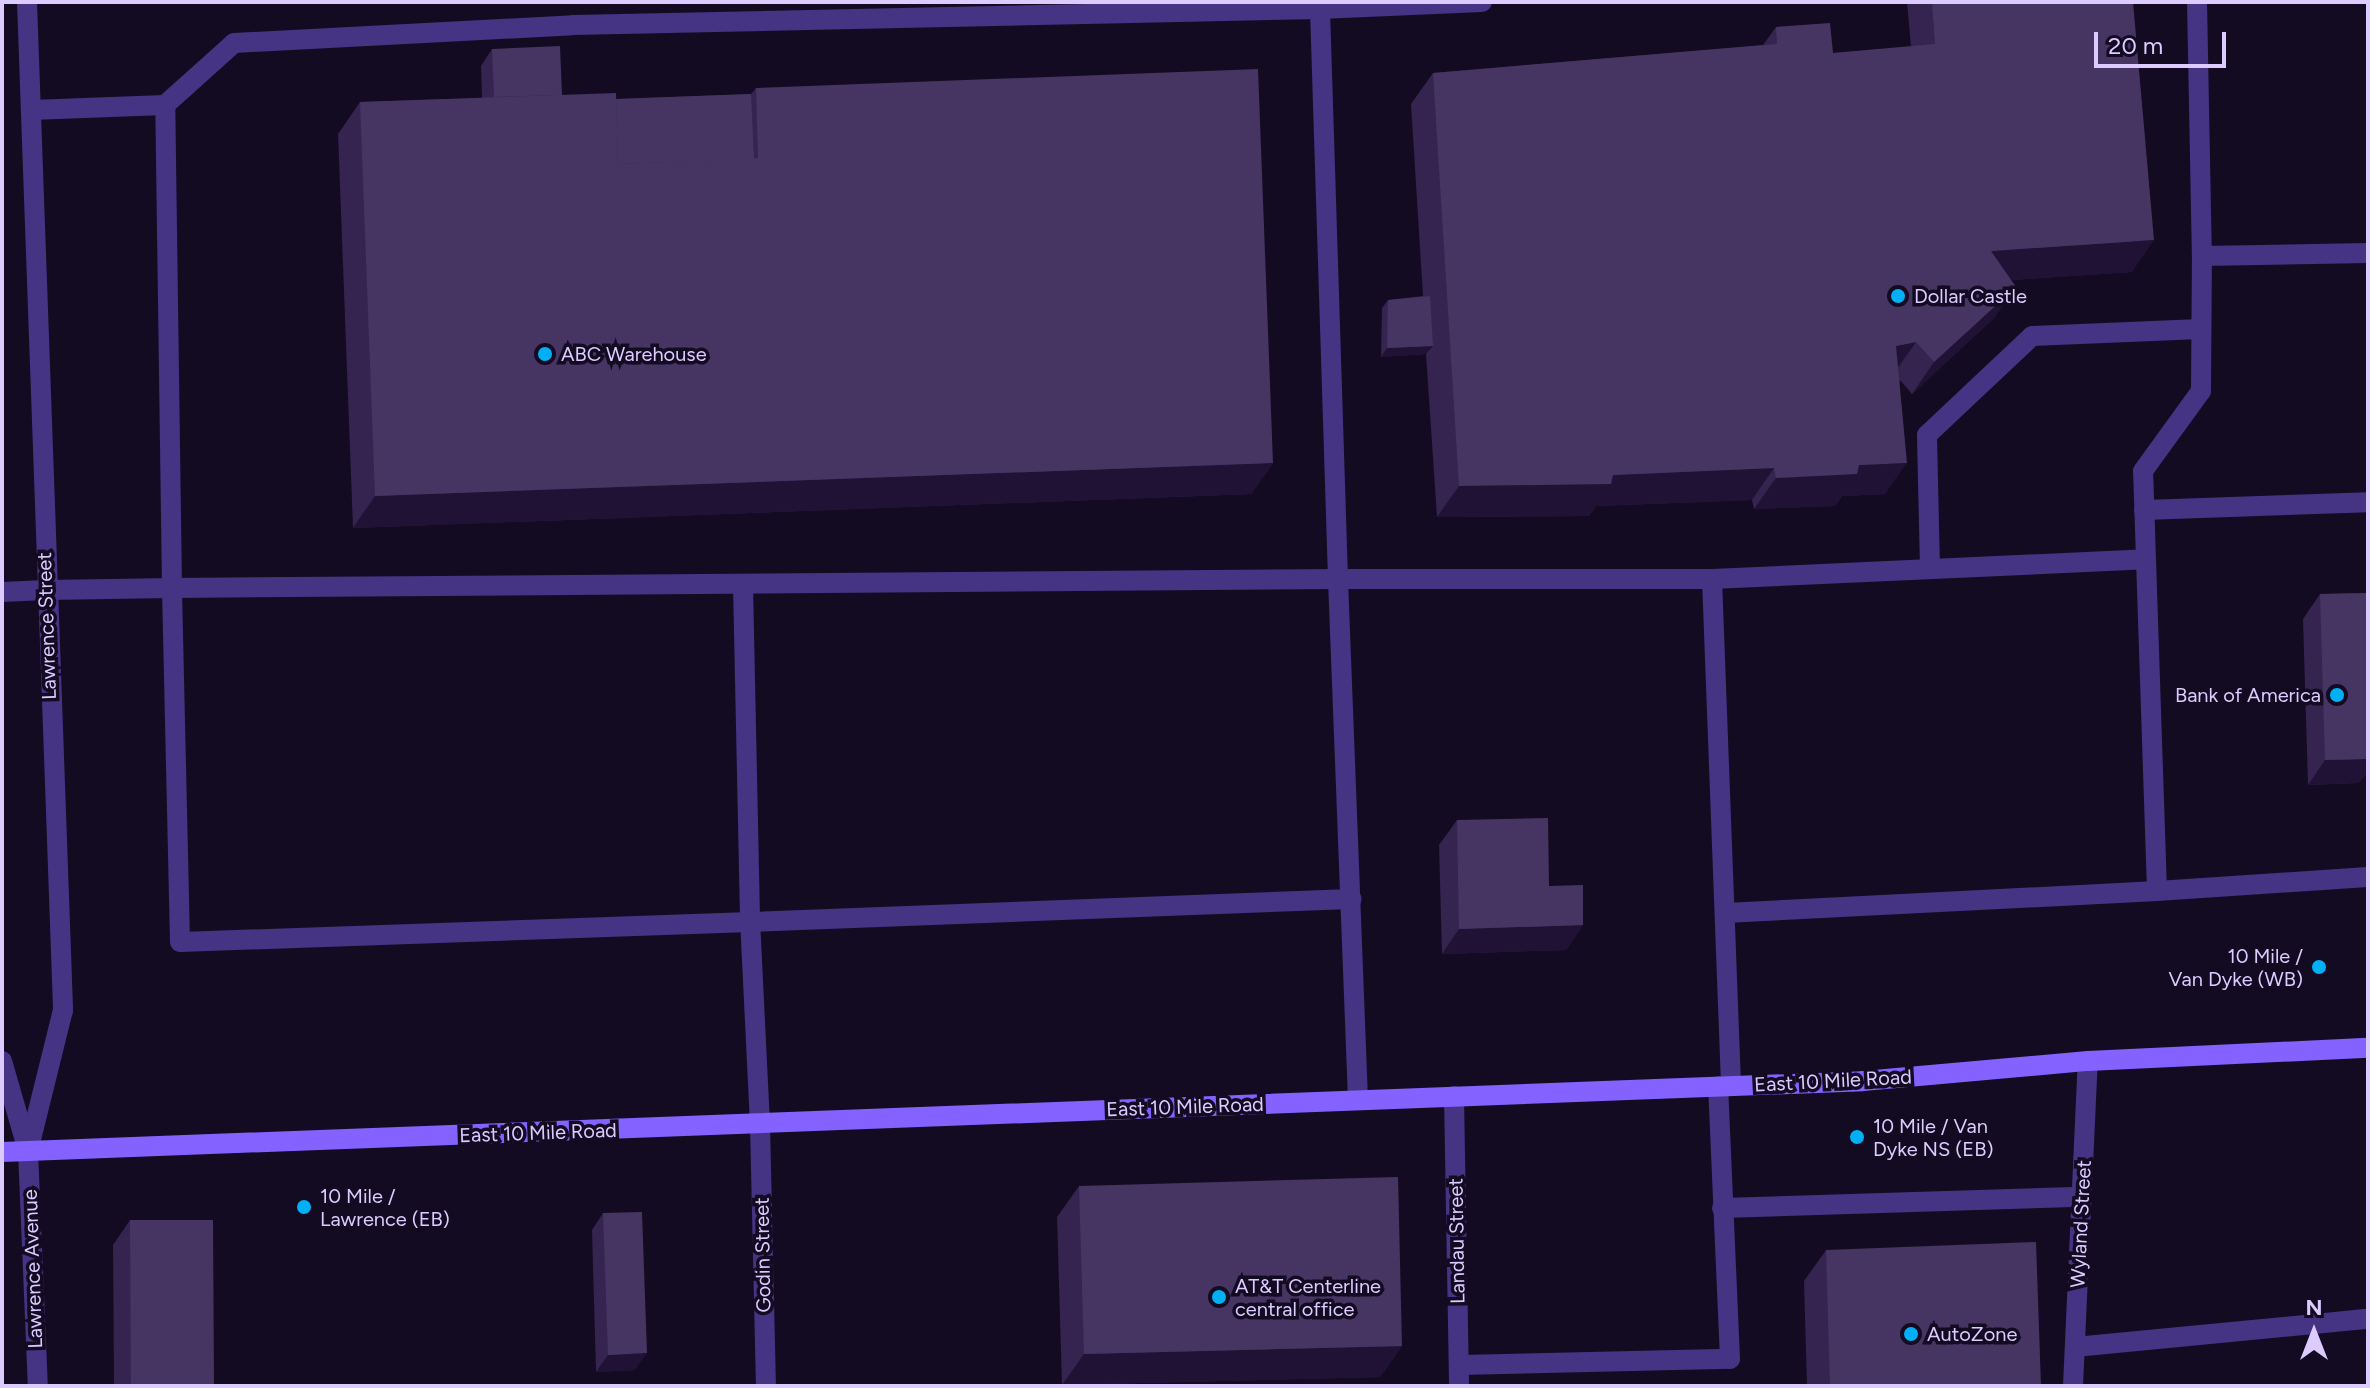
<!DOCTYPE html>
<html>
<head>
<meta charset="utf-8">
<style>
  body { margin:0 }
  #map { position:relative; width:2370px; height:1388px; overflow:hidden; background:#130b21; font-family:Figtree,sans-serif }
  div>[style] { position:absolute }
  .lane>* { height:20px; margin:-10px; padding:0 10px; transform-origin:10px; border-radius:10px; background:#453383 }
  .street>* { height:20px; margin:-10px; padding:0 10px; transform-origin:10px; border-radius:10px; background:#453383 }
  .secondary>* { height:20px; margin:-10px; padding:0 10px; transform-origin:10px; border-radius:10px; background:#8362ff }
  .wall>* { inset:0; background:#352350 }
  .shaded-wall>* { inset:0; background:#201235 }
  .building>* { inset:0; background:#463563 }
  .dots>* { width:22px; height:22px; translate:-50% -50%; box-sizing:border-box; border:4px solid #130b21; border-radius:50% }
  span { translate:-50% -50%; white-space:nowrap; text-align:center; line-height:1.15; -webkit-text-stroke:7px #130b21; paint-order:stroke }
  .poi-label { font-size:20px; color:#dbcbff }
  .left { translate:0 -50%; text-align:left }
  .right { translate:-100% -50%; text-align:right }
  .street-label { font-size:20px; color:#dbcbff }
  .frame { position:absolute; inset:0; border:4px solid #dbcbff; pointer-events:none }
  .north { position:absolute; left:2274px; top:1292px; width:80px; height:80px; -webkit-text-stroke:6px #130b21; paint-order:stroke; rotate:0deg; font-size:22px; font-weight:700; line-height:32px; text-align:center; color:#dbcbff }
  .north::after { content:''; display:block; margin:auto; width:28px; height:36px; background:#dbcbff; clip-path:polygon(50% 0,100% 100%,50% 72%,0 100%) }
  .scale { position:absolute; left:2094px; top:32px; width:132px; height:36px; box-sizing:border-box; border:4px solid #dbcbff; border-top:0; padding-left:10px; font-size:24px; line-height:28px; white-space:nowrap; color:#dbcbff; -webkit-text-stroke:6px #130b21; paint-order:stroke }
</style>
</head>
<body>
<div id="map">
  <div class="lane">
    <div style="left:2197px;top:2px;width:254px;rotate:88.9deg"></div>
    <div style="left:31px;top:110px;width:134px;rotate:-2.1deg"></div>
    <div style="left:2144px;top:510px;width:224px;rotate:-2deg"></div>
    <div style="left:1930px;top:569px;width:134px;rotate:-91.3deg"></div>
    <div style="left:1927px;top:435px;width:144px;rotate:-43.3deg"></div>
    <div style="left:2032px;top:336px;width:169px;rotate:-2.4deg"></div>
    <div style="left:1712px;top:579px;width:434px;rotate:-2.6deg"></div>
    <div style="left:743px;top:584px;width:338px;rotate:88.8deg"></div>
    <div style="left:750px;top:922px;width:602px;rotate:-2.19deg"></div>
    <div style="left:46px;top:590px;width:126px;rotate:-0.9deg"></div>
    <div style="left:172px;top:588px;width:483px;rotate:-90.8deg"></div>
    <div style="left:165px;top:105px;width:93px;rotate:-41.9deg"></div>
    <div style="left:234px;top:43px;width:339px;rotate:-3deg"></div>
    <div style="left:573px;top:25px;width:747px;rotate:-1.23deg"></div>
    <div style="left:2157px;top:891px;width:211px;rotate:-3.8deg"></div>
    <div style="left:1725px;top:913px;width:433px;rotate:-2.9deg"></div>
    <div style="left:2157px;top:891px;width:420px;rotate:-91.9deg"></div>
    <div style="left:2143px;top:471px;width:99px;rotate:-54.1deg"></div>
    <div style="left:2201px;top:391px;width:135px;rotate:-89.6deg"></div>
    <div style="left:2202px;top:256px;width:166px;rotate:-1deg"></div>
    <div style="left:1358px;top:1100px;width:521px;rotate:-92.2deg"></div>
    <div style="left:1338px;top:579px;width:374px"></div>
    <div style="left:1712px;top:579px;width:507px;rotate:87.85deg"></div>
    <div style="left:760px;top:1124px;width:202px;rotate:-92.8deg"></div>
    <div style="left:750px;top:922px;width:570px;rotate:177.99deg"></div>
    <div style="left:180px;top:942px;width:354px;rotate:-91.3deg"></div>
    <div style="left:172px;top:588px;width:1166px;rotate:-0.44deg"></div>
    <div style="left:1338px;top:579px;width:570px;rotate:-91.81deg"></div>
    <div style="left:1320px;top:9px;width:162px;rotate:-2.5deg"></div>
    <div style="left:1722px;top:1208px;width:360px;rotate:-1.8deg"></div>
    <div style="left:2075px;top:1347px;width:294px;rotate:-5.5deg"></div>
    <div style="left:1459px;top:1365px;width:271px;rotate:-1.3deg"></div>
    <div style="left:1730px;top:1359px;width:273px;rotate:-92.5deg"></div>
  </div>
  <div class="street">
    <div style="left:27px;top:2px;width:1009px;rotate:87.95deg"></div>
    <div style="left:63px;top:1010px;width:145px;rotate:103.9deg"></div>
    <div style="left:2px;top:592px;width:44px;rotate:-2.6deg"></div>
    <div style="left:2px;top:1061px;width:94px;rotate:73.9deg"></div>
    <div style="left:28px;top:1151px;width:235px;rotate:87.6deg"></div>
    <div style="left:1454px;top:1096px;width:290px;rotate:89deg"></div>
    <div style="left:760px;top:1124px;width:262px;rotate:88.7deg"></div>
    <div style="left:2073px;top:1386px;width:325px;rotate:-87.4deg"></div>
  </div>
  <div class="secondary">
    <div style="left:2px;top:1152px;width:1862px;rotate:-2.18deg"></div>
    <div style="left:1863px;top:1081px;width:226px;rotate:-5.1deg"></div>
    <div style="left:2088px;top:1061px;width:280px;rotate:-2.7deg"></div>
  </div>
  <div class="wall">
    <div style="clip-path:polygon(1907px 2px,2133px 2px,2132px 272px,2011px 280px,2016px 287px,1994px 318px,1912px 394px,1900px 380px,1885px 494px,1842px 496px,1835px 506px,1754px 509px,1752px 500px,1596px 506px,1589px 516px,1437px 517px,1426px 354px,1381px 357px,1382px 308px,1388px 300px,1423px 296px,1411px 104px,1433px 73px,1763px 45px,1776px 27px,1833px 53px,1911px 47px)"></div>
    <div style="clip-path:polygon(492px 49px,562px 95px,616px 99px,751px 94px,756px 88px,1273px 463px,1251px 494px,353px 528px,338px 134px,360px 102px,482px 98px,481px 66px)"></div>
    <div style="clip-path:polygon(2368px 593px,2368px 772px,2358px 783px,2308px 785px,2303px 619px,2320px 594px)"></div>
    <div style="clip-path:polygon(1457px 820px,1549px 886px,1583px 925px,1566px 950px,1442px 954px,1439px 845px)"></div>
    <div style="clip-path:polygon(1079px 1186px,1402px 1346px,1380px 1377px,1062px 1385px,1057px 1217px)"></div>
    <div style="clip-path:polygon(603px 1213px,635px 1370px,596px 1372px,592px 1230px)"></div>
    <div style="clip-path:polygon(130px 1220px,214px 1386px,114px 1386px,113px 1245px)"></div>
    <div style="clip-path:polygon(1826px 1250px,2041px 1386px,1807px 1386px,1804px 1281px)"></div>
  </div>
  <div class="shaded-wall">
    <div style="clip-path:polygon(2154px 240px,2132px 272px,1969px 283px,1991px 251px)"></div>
    <div style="clip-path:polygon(2016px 287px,1994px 318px,1912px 394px,1934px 362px)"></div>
    <div style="clip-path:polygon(1916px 342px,1894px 373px,1896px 346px)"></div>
    <div style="clip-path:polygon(1433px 346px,1426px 354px,1381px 357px,1387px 348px)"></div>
    <div style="clip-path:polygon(1273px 463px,1251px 494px,353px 528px,375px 496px)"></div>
    <div style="clip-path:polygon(1907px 463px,1885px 494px,1842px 496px,1835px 506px,1754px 509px,1776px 478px,1859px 465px)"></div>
    <div style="clip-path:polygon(1774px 468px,1752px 500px,1596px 506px,1589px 516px,1437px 517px,1459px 486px,1613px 475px)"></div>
    <div style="clip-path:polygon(2368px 759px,2368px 772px,2358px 783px,2308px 785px,2325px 760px)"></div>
    <div style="clip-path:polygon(1583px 925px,1566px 950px,1442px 954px,1459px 929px)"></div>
    <div style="clip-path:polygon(1402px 1346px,1380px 1377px,1062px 1385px,1084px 1354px)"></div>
    <div style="clip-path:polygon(647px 1353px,635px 1370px,596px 1372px,608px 1355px)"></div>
  </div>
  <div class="building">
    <div style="clip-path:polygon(1932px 2px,2133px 2px,2154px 240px,1991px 251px,2016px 287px,1934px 362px,1916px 342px,1896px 346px,1907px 463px,1859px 465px,1857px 474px,1776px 478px,1774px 468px,1613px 475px,1611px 484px,1459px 486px,1433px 73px,1777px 44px,1776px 27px,1830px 23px,1833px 53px,1935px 44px)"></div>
    <div style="clip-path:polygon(560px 46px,562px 95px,494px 97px,492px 49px)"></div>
    <div style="clip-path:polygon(1258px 69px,1273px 463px,375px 496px,360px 102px,616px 93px,618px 164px,758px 158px,756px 88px)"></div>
    <div style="clip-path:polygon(751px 94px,754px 159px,618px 164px,616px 99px)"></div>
    <div style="clip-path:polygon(1430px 296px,1433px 346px,1387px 348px,1388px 300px)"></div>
    <div style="clip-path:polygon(2368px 593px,2368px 759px,2325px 760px,2320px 594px)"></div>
    <div style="clip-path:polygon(1548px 818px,1549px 886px,1583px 885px,1583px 925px,1459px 929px,1457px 820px)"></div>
    <div style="clip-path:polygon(1398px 1177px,1402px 1346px,1084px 1354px,1079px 1186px)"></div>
    <div style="clip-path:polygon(642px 1212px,647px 1353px,608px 1355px,603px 1213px)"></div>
    <div style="clip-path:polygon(130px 1220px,213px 1220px,214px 1386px,131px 1386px)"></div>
    <div style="clip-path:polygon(2036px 1242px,2041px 1386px,1830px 1386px,1826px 1250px)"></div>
  </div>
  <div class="dots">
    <div style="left:1898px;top:296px;background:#00b0f6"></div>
    <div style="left:545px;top:354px;background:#00b0f6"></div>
    <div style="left:2337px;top:695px;background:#00b0f6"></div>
    <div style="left:2319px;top:967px;background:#00b0f6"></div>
    <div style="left:1857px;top:1137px;background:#00b0f6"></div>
    <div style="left:304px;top:1207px;background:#00b0f6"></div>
    <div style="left:1219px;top:1297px;background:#00b0f6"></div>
    <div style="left:1911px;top:1334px;background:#00b0f6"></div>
  </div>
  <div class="poi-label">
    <span class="left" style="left:1914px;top:296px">Dollar Castle</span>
    <span class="left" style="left:561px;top:354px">ABC Warehouse</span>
    <span class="right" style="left:2321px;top:695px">Bank of America</span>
    <span class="right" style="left:2303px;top:968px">10 Mile /<br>Van Dyke (WB)</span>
    <span class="left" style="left:1873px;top:1138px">10 Mile / Van<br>Dyke NS (EB)</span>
    <span class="left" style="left:320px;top:1208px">10 Mile /<br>Lawrence (EB)</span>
    <span class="left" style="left:1235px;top:1298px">AT&amp;T Centerline<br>central office</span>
    <span class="left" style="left:1927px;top:1334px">AutoZone</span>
  </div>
  <div class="street-label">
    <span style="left:47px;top:626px;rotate:-92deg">Lawrence Street</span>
    <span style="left:1833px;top:1081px;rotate:-3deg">East 10 Mile Road</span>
    <span style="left:1185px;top:1107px;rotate:-2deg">East 10 Mile Road</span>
    <span style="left:538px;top:1133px;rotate:-2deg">East 10 Mile Road</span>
    <span style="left:2081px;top:1224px;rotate:-87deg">Wyland Street</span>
    <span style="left:1457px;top:1241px;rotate:-91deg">Landau Street</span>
    <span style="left:763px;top:1255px;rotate:-91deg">Godin Street</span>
    <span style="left:33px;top:1269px;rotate:-92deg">Lawrence Avenue</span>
  </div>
  <div class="frame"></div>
  <div class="north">N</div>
  <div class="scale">20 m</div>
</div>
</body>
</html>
